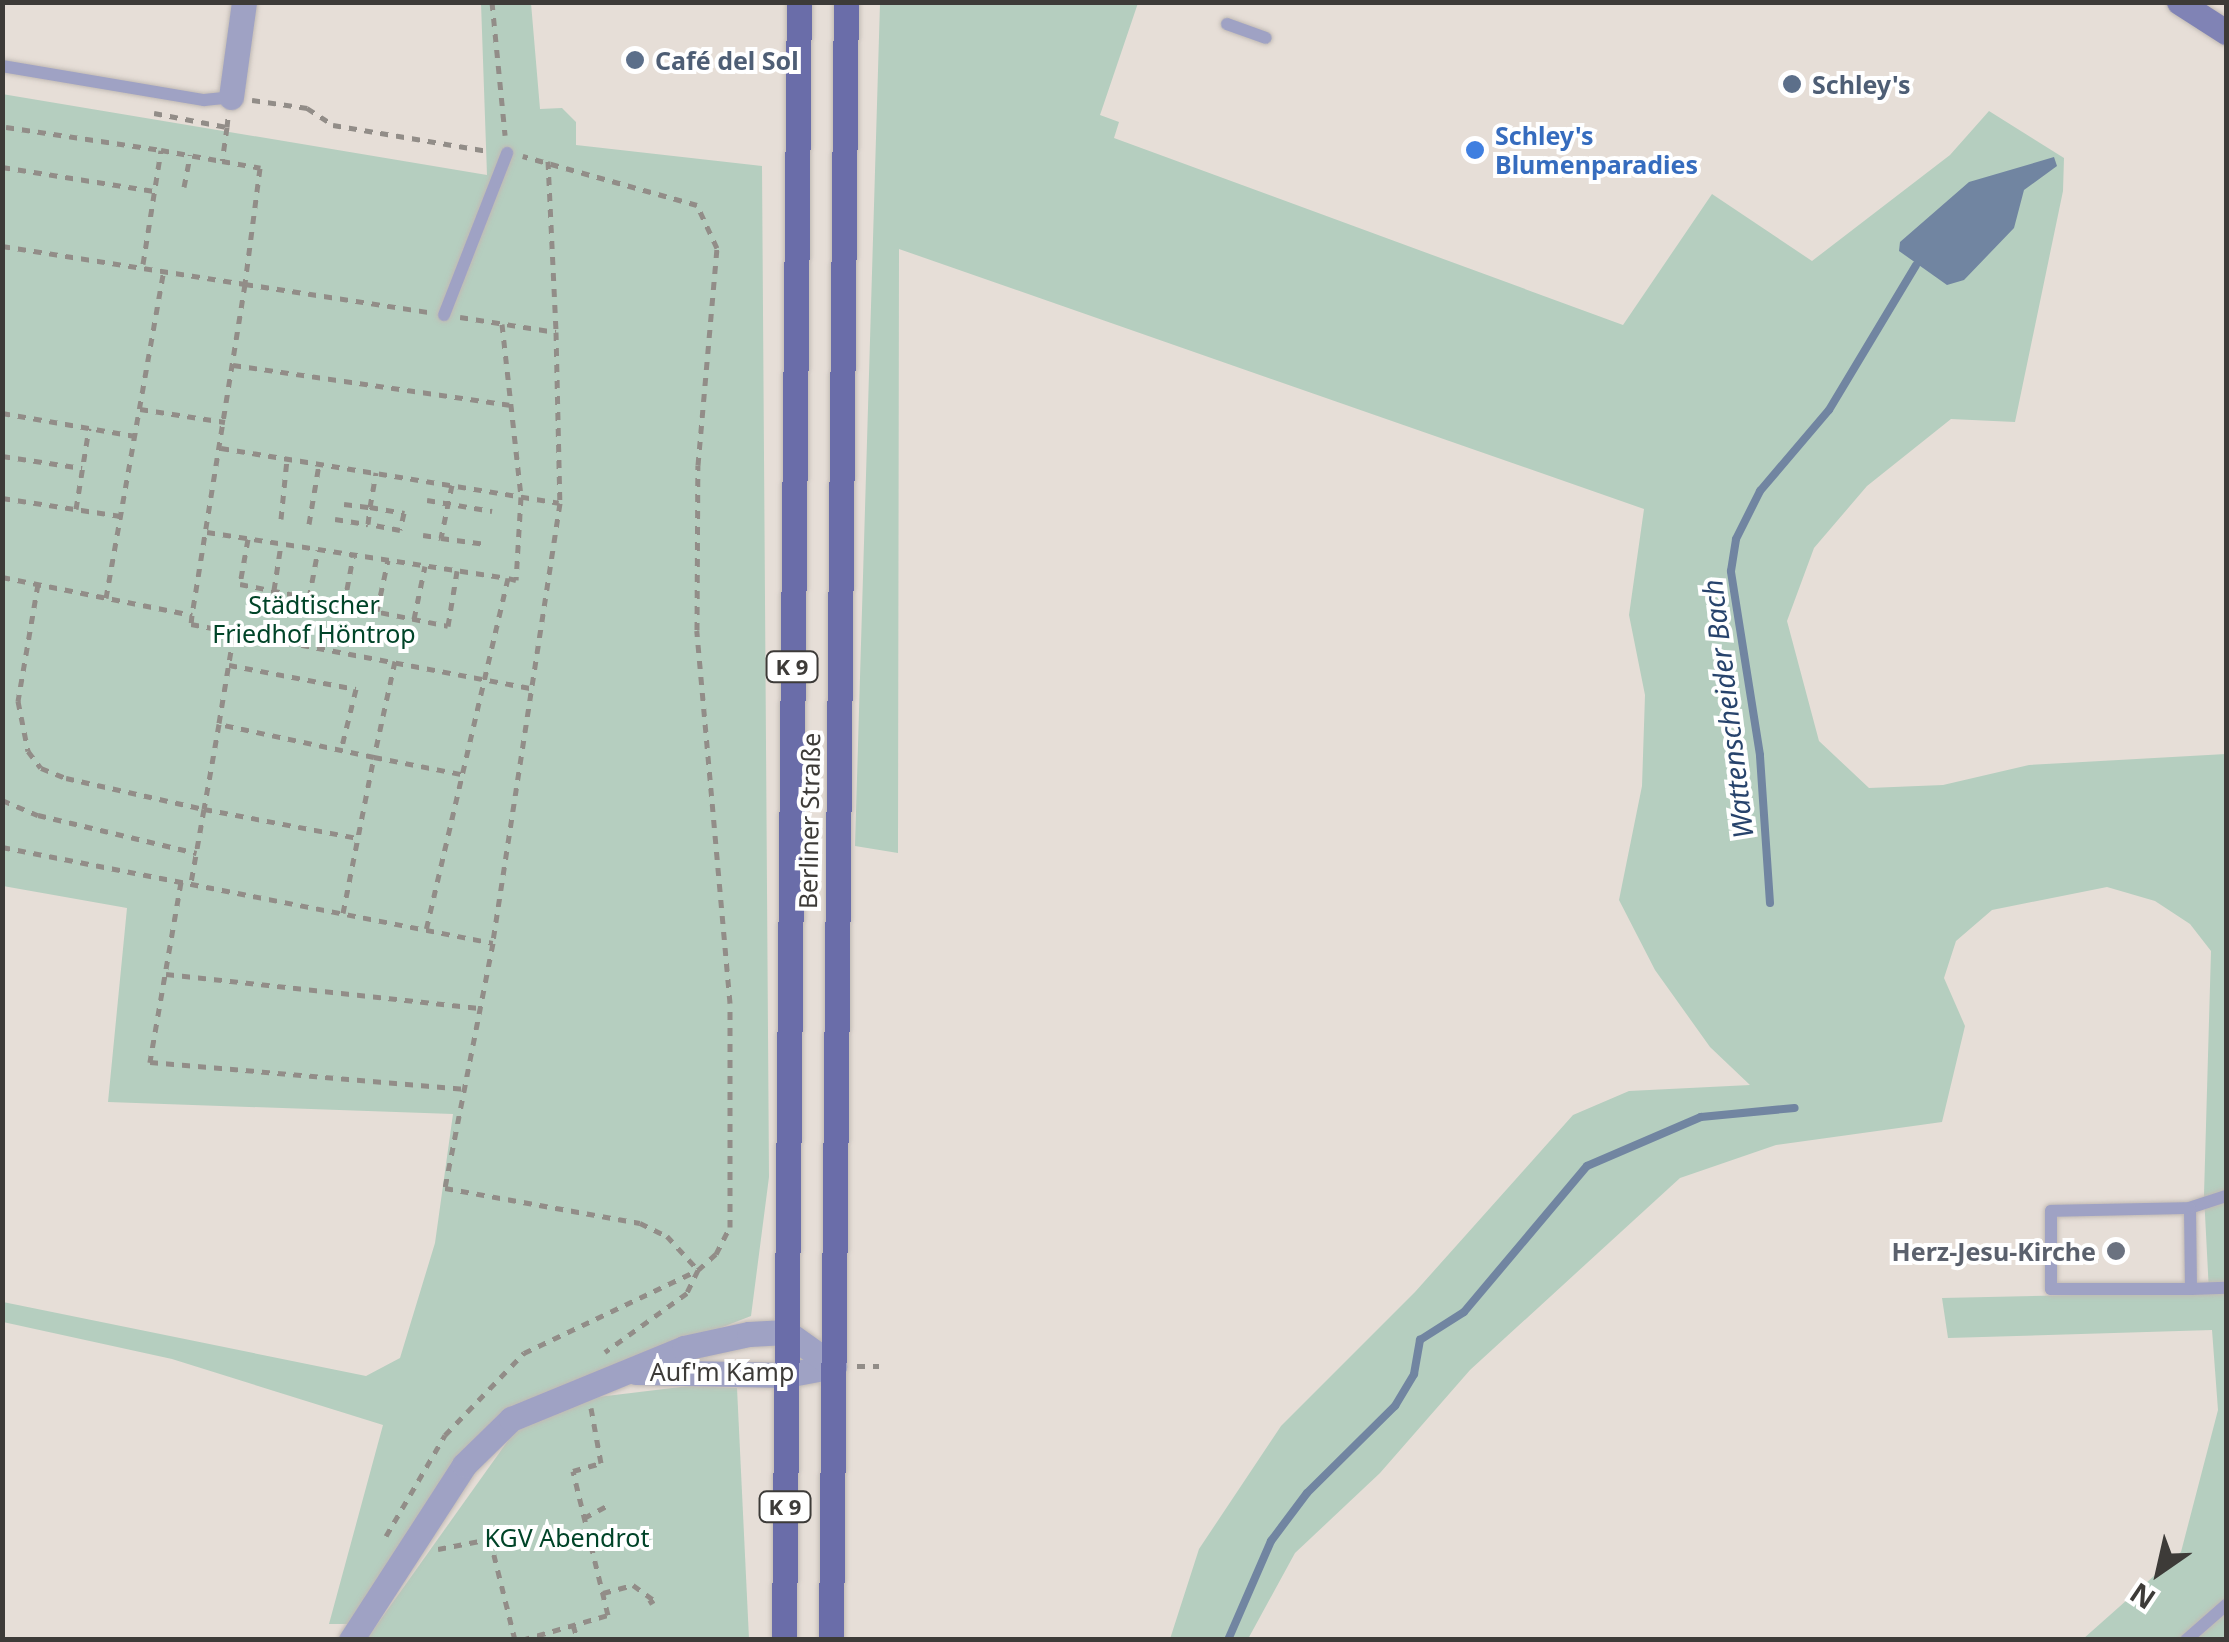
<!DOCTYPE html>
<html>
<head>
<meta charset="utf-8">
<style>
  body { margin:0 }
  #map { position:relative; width:2229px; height:1642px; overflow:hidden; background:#e6ded7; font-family:"Noto Sans",sans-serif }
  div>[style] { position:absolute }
  .green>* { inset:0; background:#b5cebf }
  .water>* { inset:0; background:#7185a1 }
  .stream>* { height:8px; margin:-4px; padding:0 4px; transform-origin:4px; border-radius:4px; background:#7185a1 }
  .path>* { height:5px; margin-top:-2.5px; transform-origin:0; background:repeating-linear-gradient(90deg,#928d88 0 8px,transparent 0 16px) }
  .roads { filter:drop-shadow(0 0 2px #c1bab4) drop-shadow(0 0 2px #c1bab4) }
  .lane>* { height:12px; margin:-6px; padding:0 6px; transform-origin:6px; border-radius:6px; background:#9fa2c4 }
  .street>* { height:25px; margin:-12.5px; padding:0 12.5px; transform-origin:12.5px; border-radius:12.5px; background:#9fa2c4 }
  .secondary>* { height:25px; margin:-12.5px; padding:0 12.5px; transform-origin:12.5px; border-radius:12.5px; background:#8083b5 }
  .primary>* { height:25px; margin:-12.5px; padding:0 12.5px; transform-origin:12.5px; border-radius:12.5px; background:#6a6da9 }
  .dots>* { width:28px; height:28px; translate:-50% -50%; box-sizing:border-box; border:5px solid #fff; border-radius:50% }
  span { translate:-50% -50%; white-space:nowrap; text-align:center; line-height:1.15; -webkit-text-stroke:8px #fff; paint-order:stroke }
  .shield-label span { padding:2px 8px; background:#fff; border:2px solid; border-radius:8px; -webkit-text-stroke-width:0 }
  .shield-label { font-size:22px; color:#3d3b38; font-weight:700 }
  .service-label { font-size:25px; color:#4e5e75; font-weight:700 }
  .left { translate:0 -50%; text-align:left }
  .shop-label { font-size:25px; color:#366cbe; font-weight:700 }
  .park-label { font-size:25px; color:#004428 }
  .street-label { font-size:25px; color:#3d3b38 }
  .worship-label { font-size:25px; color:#5b616d; font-weight:700 }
  .right { translate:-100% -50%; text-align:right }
  .water-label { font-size:28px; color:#27436c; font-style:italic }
  .frame { position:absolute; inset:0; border:5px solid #3d3b38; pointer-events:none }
  .north { position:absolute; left:2109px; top:1522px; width:100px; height:100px; -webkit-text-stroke:8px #fff; paint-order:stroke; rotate:214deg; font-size:28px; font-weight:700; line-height:40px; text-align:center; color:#3d3b38 }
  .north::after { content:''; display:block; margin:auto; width:35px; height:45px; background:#3d3b38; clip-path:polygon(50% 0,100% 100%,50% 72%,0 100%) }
</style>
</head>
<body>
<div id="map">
  <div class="green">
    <div style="clip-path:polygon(481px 3px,531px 3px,540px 109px,562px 108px,576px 122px,576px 145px,762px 166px,769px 1177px,751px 1316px,504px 1412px,357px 1624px,329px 1624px,383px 1425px,172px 1359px,3px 1322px,3px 1302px,366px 1376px,400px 1358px,435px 1243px,453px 1114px,108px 1102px,127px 908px,3px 886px,2px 94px,487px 175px)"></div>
    <div style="clip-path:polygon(880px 3px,1138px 3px,1100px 115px,1119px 122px,1114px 138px,1623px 325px,1712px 194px,1812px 261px,1950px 155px,1989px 111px,2064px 158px,2063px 191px,2015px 422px,1951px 419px,1867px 486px,1814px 548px,1787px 621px,1819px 741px,1869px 788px,1943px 785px,2029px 765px,2226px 754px,2226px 1639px,2083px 1639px,2181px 1552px,2218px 1410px,2212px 1330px,1948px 1338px,1942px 1298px,2209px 1292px,2204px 1195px,2211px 951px,2190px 924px,2155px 901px,2107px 887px,1992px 910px,1956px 941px,1944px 978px,1965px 1026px,1942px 1122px,1776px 1145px,1680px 1178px,1470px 1370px,1380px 1473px,1295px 1553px,1248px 1639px,1170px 1639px,1199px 1549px,1281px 1426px,1415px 1292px,1573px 1115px,1629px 1091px,1750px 1085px,1710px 1047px,1655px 970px,1619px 900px,1642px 786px,1645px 695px,1629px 615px,1644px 509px,899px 249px,898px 853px,855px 846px)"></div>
    <div style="clip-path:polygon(689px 1386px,737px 1388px,749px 1639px,366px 1640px,519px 1425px,598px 1397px)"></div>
  </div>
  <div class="water">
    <div style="clip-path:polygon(2054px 157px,2057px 166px,2024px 190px,2014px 228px,1964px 280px,1947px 285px,1899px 251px,1900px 242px,1969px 182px)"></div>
  </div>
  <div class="stream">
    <div style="left:1770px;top:903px;width:148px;rotate:-93.9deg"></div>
    <div style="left:1760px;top:755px;width:186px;rotate:-99deg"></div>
    <div style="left:1731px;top:571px;width:32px;rotate:-81deg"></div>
    <div style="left:1736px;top:539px;width:54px;rotate:-63.4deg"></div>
    <div style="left:1760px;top:491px;width:106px;rotate:-49.6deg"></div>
    <div style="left:1829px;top:410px;width:169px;rotate:-59deg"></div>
    <div style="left:1228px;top:1640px;width:108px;rotate:-66.5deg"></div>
    <div style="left:1271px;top:1541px;width:60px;rotate:-53.1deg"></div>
    <div style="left:1307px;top:1493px;width:124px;rotate:-44.7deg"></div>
    <div style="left:1395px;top:1406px;width:37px;rotate:-59deg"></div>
    <div style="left:1414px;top:1374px;width:35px;rotate:-80deg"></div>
    <div style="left:1420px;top:1340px;width:52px;rotate:-32.5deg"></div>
    <div style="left:1464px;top:1312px;width:191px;rotate:-49.9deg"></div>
    <div style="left:1587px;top:1166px;width:124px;rotate:-23.3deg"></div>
    <div style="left:1701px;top:1117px;width:94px;rotate:-5.5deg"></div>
  </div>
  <div class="path">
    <div style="left:492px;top:2px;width:134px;rotate:84.4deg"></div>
    <div style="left:252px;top:100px;width:56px;rotate:8.3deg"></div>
    <div style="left:307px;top:108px;width:31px;rotate:33deg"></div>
    <div style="left:333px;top:125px;width:157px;rotate:9.5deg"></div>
    <div style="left:154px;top:113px;width:74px;rotate:10.9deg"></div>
    <div style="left:227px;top:127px;width:10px;rotate:-84deg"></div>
    <div style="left:6px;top:127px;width:157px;rotate:8.4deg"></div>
    <div style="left:227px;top:127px;width:34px;rotate:98deg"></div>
    <div style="left:222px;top:161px;width:39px;rotate:10deg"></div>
    <div style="left:260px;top:168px;width:117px;rotate:97.4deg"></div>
    <div style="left:245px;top:284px;width:186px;rotate:8.7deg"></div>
    <div style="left:548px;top:161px;width:171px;rotate:87.3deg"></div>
    <div style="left:2px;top:167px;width:154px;rotate:9deg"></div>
    <div style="left:184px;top:187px;width:33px;rotate:-79deg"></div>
    <div style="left:2px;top:246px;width:246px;rotate:8.9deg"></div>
    <div style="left:245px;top:284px;width:335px;rotate:99.1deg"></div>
    <div style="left:143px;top:264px;width:115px;rotate:-81deg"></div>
    <div style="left:161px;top:150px;width:62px;rotate:10.2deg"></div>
    <div style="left:460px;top:317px;width:97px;rotate:8.9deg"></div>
    <div style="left:556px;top:332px;width:171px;rotate:88.7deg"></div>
    <div style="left:560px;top:503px;width:445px;rotate:98.7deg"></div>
    <div style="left:493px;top:943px;width:250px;rotate:101.1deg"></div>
    <div style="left:445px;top:1188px;width:198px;rotate:10.2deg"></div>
    <div style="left:640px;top:1223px;width:30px;rotate:26deg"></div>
    <div style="left:667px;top:1236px;width:46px;rotate:47.6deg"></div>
    <div style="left:698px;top:1270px;width:25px;rotate:116deg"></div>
    <div style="left:687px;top:1293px;width:101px;rotate:144.3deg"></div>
    <div style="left:502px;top:324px;width:174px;rotate:83.7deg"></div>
    <div style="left:521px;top:497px;width:83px;rotate:93.4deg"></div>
    <div style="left:516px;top:580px;width:8px;rotate:-166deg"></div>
    <div style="left:233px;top:365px;width:279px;rotate:8.2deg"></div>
    <div style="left:140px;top:409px;width:86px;rotate:8.7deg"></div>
    <div style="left:2px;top:413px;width:135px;rotate:9.8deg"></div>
    <div style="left:221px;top:448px;width:342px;rotate:9.2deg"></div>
    <div style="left:2px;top:456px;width:81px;rotate:8.5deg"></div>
    <div style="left:452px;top:485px;width:54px;rotate:101.7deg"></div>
    <div style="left:441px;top:538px;width:45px;rotate:7.6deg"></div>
    <div style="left:2px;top:498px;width:120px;rotate:8.6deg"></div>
    <div style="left:427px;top:500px;width:66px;rotate:9.6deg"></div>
    <div style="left:344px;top:504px;width:26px;rotate:7deg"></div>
    <div style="left:370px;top:507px;width:35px;rotate:10deg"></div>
    <div style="left:404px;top:513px;width:17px;rotate:103deg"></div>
    <div style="left:400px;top:530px;width:33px;rotate:-169deg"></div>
    <div style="left:368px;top:524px;width:17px;rotate:-83deg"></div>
    <div style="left:370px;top:507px;width:35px;rotate:-80deg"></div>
    <div style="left:76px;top:509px;width:82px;rotate:-80.9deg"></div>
    <div style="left:281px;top:519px;width:60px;rotate:-84.3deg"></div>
    <div style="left:335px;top:519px;width:33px;rotate:9deg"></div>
    <div style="left:309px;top:524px;width:61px;rotate:-80.5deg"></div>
    <div style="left:207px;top:532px;width:304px;rotate:8.7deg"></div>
    <div style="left:508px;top:578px;width:360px;rotate:103.1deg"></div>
    <div style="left:423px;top:535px;width:18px;rotate:9deg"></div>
    <div style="left:248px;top:539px;width:46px;rotate:100.1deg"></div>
    <div style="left:240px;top:584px;width:212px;rotate:11.4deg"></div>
    <div style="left:448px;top:626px;width:56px;rotate:-80.7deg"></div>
    <div style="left:2px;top:577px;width:194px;rotate:11.3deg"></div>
    <div style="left:192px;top:615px;width:9px;rotate:96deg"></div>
    <div style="left:191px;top:624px;width:345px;rotate:10.7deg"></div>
    <div style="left:38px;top:584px;width:119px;rotate:99.7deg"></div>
    <div style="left:18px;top:701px;width:51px;rotate:78.7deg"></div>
    <div style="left:28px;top:751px;width:21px;rotate:53deg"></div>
    <div style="left:41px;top:768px;width:27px;rotate:22deg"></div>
    <div style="left:66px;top:778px;width:141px;rotate:12.7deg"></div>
    <div style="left:204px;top:809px;width:75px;rotate:100deg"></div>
    <div style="left:274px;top:590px;width:47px;rotate:-81.3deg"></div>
    <div style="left:106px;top:598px;width:334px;rotate:-80deg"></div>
    <div style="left:309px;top:598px;width:49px;rotate:-79.4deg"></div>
    <div style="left:344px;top:605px;width:49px;rotate:-79.4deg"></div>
    <div style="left:377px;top:611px;width:52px;rotate:-77.8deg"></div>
    <div style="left:414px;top:619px;width:54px;rotate:-78.3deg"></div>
    <div style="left:395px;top:661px;width:98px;rotate:102.3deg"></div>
    <div style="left:374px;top:757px;width:89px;rotate:11.1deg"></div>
    <div style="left:229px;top:665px;width:129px;rotate:10.7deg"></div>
    <div style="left:356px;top:689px;width:63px;rotate:103.8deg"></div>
    <div style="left:219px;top:723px;width:92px;rotate:-80.6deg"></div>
    <div style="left:2px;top:800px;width:39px;rotate:23deg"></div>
    <div style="left:38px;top:815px;width:163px;rotate:13.5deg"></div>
    <div style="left:2px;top:847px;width:500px;rotate:11.06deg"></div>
    <div style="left:181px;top:882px;width:183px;rotate:99.8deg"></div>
    <div style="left:150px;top:1062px;width:314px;rotate:4.9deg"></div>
    <div style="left:343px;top:913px;width:159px;rotate:-78.8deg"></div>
    <div style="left:374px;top:757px;width:158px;rotate:-168deg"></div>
    <div style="left:219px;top:724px;width:86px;rotate:100deg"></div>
    <div style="left:204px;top:809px;width:157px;rotate:10.7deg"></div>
    <div style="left:166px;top:974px;width:317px;rotate:6.2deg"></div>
    <div style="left:857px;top:1366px;width:22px"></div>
    <div style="left:584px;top:1518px;width:26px;rotate:-28deg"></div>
    <div style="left:386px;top:1536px;width:117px;rotate:-59.7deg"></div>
    <div style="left:445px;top:1435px;width:114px;rotate:-46.1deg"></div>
    <div style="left:524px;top:1353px;width:193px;rotate:-25.5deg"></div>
    <div style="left:698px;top:1270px;width:24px;rotate:-42deg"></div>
    <div style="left:716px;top:1254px;width:30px;rotate:-63deg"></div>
    <div style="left:730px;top:1227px;width:224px;rotate:-90deg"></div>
    <div style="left:730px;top:1003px;width:374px;rotate:-95.1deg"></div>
    <div style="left:697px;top:630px;width:165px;rotate:-89.7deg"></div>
    <div style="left:698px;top:465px;width:218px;rotate:-85deg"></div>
    <div style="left:717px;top:248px;width:47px;rotate:-114.9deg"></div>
    <div style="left:697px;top:205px;width:181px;rotate:-164.3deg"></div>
    <div style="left:438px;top:1549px;width:53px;rotate:-10.9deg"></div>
    <div style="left:490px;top:1539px;width:104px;rotate:76.1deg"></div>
    <div style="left:603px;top:1593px;width:31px;rotate:-15deg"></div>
    <div style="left:633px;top:1585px;width:26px;rotate:36deg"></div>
    <div style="left:654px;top:1600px;width:6px;rotate:149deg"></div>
    <div style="left:573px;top:1625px;width:16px;rotate:72deg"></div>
    <div style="left:522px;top:1640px;width:90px;rotate:-16.2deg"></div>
    <div style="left:608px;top:1615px;width:148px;rotate:-103.7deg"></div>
    <div style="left:573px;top:1471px;width:29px;rotate:-16deg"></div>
    <div style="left:601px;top:1463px;width:56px;rotate:-100.3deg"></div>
  </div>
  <div class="roads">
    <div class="lane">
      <div style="left:1227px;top:24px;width:41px;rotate:19.7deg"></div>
      <div style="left:2px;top:66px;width:205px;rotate:9.6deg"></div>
      <div style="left:204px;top:100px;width:27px;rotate:-6deg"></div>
      <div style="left:444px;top:315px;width:174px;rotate:-68.7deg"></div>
      <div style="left:2226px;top:1196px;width:38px;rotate:162deg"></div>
      <div style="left:2190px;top:1208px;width:81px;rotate:89.3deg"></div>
      <div style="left:2191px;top:1289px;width:35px;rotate:-2deg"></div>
      <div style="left:2190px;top:1208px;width:139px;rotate:178.8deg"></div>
      <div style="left:2051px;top:1211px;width:78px;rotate:90deg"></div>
      <div style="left:2051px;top:1289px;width:140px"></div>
      <div style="left:2186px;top:1640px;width:53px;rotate:-41.2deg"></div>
    </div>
    <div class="street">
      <div style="left:231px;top:97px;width:96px;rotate:-82.2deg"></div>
      <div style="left:636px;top:1372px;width:150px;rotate:1.1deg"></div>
      <div style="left:786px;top:1375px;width:49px;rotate:-10.6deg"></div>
      <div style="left:351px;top:1640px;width:208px;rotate:-57.1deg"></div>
      <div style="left:464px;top:1465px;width:66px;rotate:-44.4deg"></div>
      <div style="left:511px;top:1419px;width:187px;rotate:-22.3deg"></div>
      <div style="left:684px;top:1348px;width:66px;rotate:-12.2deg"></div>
      <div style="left:749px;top:1334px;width:37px;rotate:-3deg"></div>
      <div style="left:786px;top:1332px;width:59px;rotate:35.3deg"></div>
    </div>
    <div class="secondary">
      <div style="left:2179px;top:2px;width:56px;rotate:32.6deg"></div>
    </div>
    <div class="primary">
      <div style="left:784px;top:1640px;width:1638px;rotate:-89.48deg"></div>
      <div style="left:831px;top:1640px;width:1638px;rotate:-89.48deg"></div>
    </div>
  </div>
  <div class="dots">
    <div style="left:635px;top:60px;background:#5c6f8a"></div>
    <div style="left:1792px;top:84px;background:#5c6f8a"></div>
    <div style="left:1475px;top:150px;background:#3f7fe0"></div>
    <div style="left:2116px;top:1251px;background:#6b7280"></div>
  </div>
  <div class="shield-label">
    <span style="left:792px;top:667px">K 9</span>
    <span style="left:785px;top:1507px">K 9</span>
  </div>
  <div class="service-label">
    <span class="left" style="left:655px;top:60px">Café del Sol</span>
    <span class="left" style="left:1812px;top:84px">Schley's</span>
  </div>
  <div class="shop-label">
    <span class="left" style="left:1495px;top:150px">Schley's<br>Blumenparadies</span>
  </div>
  <div class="park-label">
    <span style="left:314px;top:619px">Städtischer<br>Friedhof Höntrop</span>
    <span style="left:567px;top:1537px">KGV Abendrot</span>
  </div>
  <div class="street-label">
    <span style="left:809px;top:821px;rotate:-89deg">Berliner Straße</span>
    <span style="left:722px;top:1371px">Auf'm Kamp</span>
  </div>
  <div class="worship-label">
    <span class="right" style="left:2096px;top:1251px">Herz-Jesu-Kirche</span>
  </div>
  <div class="water-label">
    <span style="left:1727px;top:709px;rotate:-97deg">Wattenscheider Bach</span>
  </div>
  <div class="frame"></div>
  <div class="north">N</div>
</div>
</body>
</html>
